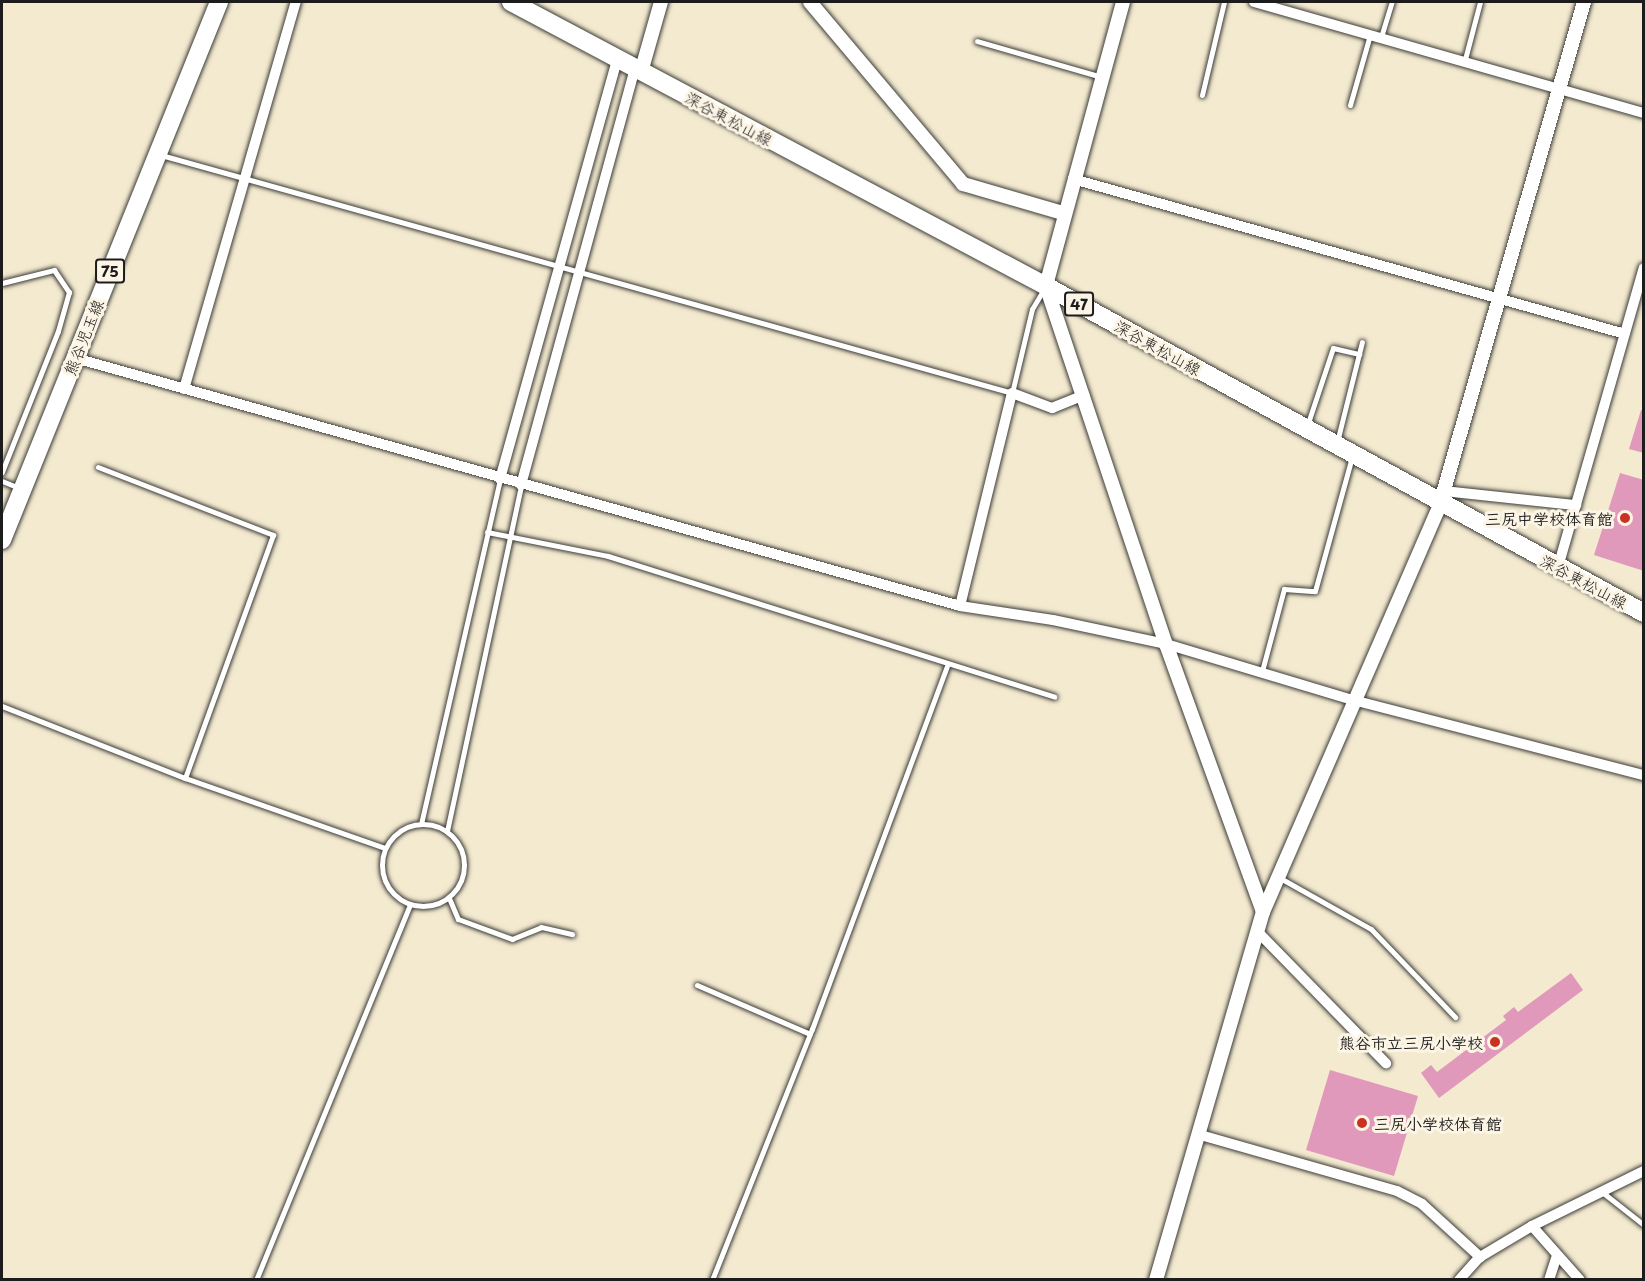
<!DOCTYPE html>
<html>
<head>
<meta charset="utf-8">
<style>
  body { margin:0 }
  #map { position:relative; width:1645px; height:1281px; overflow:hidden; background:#f3ead0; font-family:"Playpen Sans","Klee One",sans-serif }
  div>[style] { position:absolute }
  .building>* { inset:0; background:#e099bb }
  .roads { filter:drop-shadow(0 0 2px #3c3b37) drop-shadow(0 0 2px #3c3b37) }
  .service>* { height:5px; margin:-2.5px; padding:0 2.5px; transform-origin:2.5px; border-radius:2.5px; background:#fff }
  .service>.ring { margin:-2.5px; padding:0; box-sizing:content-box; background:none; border:5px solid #fff; border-radius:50% }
  .minor>* { height:10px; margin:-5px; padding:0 5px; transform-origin:5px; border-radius:5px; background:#fff }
  .tertiary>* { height:14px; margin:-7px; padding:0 7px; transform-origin:7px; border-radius:7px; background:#fff }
  .primary>* { height:18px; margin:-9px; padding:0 9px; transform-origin:9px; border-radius:9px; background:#fff }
  .dots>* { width:16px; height:16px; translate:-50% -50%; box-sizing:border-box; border:3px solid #fcf5e5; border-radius:50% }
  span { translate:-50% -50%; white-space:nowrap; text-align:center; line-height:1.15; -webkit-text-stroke:6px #fcf5e5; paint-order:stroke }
  .shield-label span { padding:2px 4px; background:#fcf5e5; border:2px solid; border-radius:4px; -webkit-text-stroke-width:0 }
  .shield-label { font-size:15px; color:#1c1c1c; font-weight:700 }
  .street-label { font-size:16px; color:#1c1c1c }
  .poi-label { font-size:16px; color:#1c1c1c; font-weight:700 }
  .right { translate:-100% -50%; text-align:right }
  .left { translate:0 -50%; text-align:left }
  .frame { position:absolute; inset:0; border:3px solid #1c1c1c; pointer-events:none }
</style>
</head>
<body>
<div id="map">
  <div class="building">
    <div style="clip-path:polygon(1641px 410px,1644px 410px,1644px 453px,1629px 449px)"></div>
    <div style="clip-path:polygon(1620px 473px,1644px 480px,1644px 571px,1594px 555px)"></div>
    <div style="clip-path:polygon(1571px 973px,1583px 990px,1439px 1098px,1421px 1073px,1431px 1065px,1437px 1072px,1506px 1020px,1503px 1016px,1514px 1007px,1518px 1012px)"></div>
    <div style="clip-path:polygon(1330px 1070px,1418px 1096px,1394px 1176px,1306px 1150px)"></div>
  </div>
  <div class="roads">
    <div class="service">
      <div style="left:1381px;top:37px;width:37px;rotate:-73deg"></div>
      <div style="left:977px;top:41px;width:130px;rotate:16.1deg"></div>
      <div style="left:1464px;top:63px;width:63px;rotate:-75.3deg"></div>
      <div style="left:1202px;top:95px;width:96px;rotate:-76.7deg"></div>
      <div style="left:1350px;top:105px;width:73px;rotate:-74.1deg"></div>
      <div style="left:161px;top:155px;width:884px;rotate:15.62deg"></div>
      <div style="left:1012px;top:393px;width:86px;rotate:-76.6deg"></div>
      <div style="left:1032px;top:309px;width:23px;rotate:-59deg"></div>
      <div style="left:2px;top:283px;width:54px;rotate:-14deg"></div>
      <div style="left:54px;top:270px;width:27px;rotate:56deg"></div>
      <div style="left:69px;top:292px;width:41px;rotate:105.8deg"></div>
      <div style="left:58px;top:331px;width:152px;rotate:111.7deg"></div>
      <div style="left:1307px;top:426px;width:82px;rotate:-71.6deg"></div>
      <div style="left:1333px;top:348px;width:27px;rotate:13deg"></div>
      <div style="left:1337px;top:442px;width:103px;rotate:-76deg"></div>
      <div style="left:98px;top:467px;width:188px;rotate:21.2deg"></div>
      <div style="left:273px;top:535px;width:258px;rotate:109.9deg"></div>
      <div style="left:2px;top:481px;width:18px;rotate:22deg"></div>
      <div style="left:487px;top:532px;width:123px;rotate:11.2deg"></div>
      <div style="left:608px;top:556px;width:468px;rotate:17.5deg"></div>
      <div style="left:1262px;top:671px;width:85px;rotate:-75deg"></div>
      <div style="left:1284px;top:589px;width:31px;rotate:4deg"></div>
      <div style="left:1315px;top:591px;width:139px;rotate:-74.6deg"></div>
      <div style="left:2px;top:706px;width:197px;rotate:21.5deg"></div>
      <div style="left:185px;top:778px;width:212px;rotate:19.3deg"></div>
      <div class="ring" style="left:382px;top:824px;width:77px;height:77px"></div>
      <div style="left:421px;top:824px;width:354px;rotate:-77.1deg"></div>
      <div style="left:447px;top:831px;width:354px;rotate:-77.9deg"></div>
      <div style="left:1280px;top:878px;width:104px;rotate:29.3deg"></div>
      <div style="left:1371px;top:929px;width:122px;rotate:46.3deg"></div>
      <div style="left:449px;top:898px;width:23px;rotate:67deg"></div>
      <div style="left:458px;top:919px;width:58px;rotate:20.3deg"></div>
      <div style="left:512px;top:939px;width:31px;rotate:-22deg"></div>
      <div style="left:541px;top:927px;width:32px;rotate:13deg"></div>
      <div style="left:697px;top:985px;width:123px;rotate:23.4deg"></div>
      <div style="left:1602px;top:1192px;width:53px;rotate:38.2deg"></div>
      <div style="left:256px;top:1280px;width:405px;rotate:-67.7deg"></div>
      <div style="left:712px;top:1280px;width:270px;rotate:-68.3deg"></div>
      <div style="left:812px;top:1029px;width:387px;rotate:-69.6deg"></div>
    </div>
    <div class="minor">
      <div style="left:1254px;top:2px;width:405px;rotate:15.9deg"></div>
      <div style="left:1073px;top:179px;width:573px;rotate:15.68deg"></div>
      <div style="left:75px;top:358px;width:919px;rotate:15.65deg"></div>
      <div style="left:960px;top:606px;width:94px;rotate:8.6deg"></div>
      <div style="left:1053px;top:620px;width:116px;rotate:12deg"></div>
      <div style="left:1166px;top:644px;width:195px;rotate:16.7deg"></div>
      <div style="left:1353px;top:700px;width:301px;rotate:14.5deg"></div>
      <div style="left:184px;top:389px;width:403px;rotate:-73.9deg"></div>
      <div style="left:500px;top:479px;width:436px;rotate:-74.4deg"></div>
      <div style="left:521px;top:485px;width:431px;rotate:-74.7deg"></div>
      <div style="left:1444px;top:491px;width:133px;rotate:6.1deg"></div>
      <div style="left:1558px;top:567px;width:311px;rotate:-74deg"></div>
      <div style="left:960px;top:606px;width:219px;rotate:-76.3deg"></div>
      <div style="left:1012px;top:393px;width:43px;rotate:20.6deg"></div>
      <div style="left:1052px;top:408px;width:35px;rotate:-22deg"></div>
      <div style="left:1257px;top:931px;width:185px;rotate:45.7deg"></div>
      <div style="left:1197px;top:1134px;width:208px;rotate:15.9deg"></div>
      <div style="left:1397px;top:1191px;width:28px;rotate:27deg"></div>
      <div style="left:1422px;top:1204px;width:79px;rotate:42.4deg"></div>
      <div style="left:1532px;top:1226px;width:125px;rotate:-26.2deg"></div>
      <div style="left:1459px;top:1280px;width:31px;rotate:-48deg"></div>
      <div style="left:1480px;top:1257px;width:61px;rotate:-30.8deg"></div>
      <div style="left:1532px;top:1226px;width:72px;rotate:48.4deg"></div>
      <div style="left:1549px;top:1280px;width:26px;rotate:-72deg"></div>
    </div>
    <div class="tertiary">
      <div style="left:810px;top:2px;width:238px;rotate:49.9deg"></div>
      <div style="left:963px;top:184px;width:104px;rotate:16.2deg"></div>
      <div style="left:1123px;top:2px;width:294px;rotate:105.2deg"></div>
      <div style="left:1046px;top:286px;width:378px;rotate:71.5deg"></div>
      <div style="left:1166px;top:644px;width:285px;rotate:70.1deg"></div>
      <div style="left:641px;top:72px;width:73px;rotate:-74.1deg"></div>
      <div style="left:1156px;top:1280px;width:383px;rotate:-73.8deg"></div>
      <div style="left:1263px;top:912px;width:445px;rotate:-66.5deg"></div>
      <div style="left:1440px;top:504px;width:522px;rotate:-73.99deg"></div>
    </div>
    <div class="primary">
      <div style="left:511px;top:2px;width:606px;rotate:27.96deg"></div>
      <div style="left:1046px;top:286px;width:682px;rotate:28.67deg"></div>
      <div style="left:2px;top:540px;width:580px;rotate:-68.03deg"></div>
    </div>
  </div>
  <div class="dots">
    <div style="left:1625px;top:518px;background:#c8321e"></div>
    <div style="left:1495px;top:1042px;background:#c8321e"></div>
    <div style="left:1362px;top:1123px;background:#c8321e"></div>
  </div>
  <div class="shield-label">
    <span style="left:110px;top:271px">75</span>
    <span style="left:1079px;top:304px">47</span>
  </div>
  <div class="street-label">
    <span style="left:729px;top:118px;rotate:28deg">深谷東松山線</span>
    <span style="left:83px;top:337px;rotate:-68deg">熊谷児玉線</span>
    <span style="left:1158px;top:347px;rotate:29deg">深谷東松山線</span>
    <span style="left:1584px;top:581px;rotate:28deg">深谷東松山線</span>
  </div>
  <div class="poi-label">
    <span class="right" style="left:1613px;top:518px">三尻中学校体育館</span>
    <span class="right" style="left:1483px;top:1042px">熊谷市立三尻小学校</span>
    <span class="left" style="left:1374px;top:1123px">三尻小学校体育館</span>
  </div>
  <div class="frame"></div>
</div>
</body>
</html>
